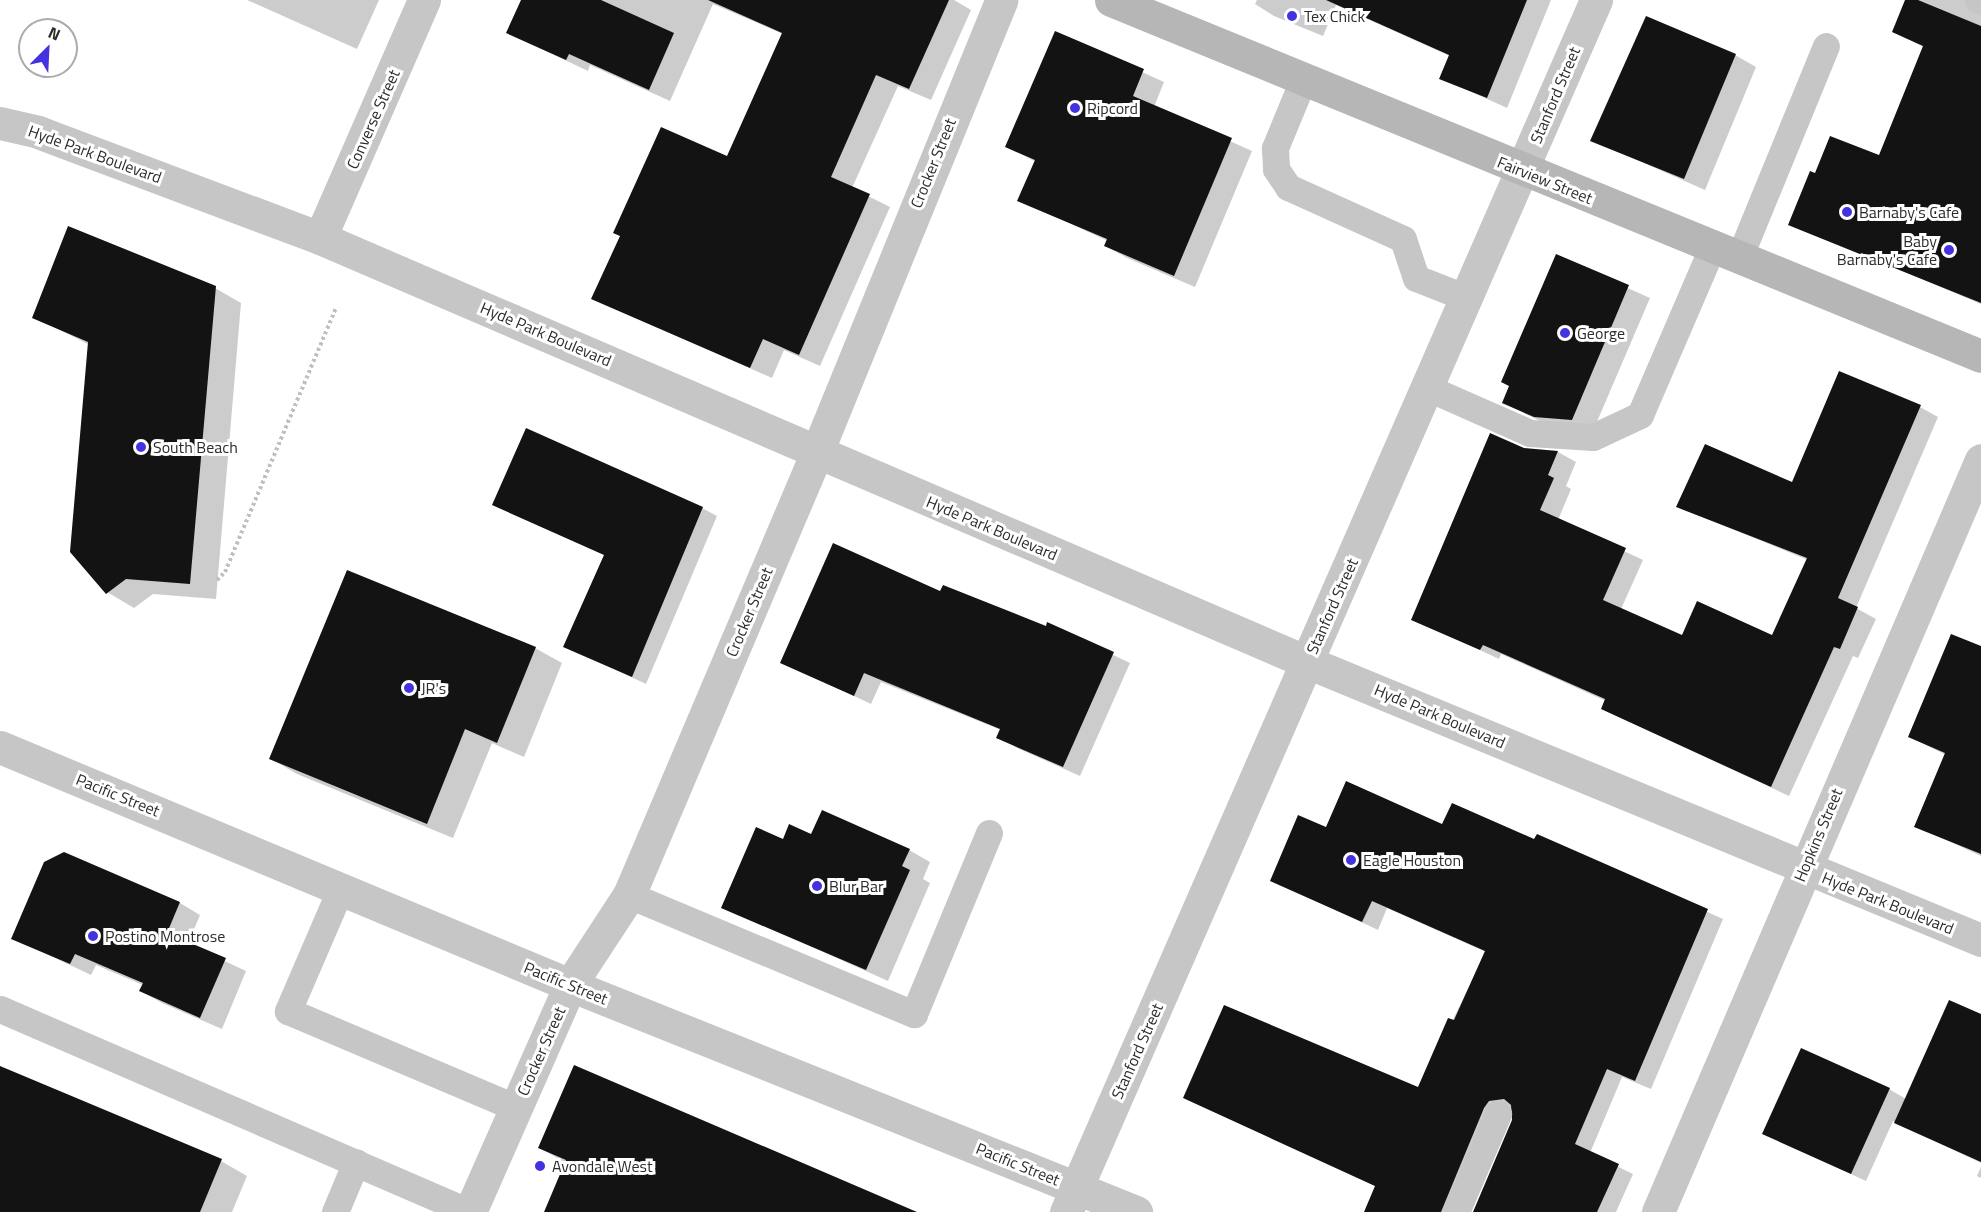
<!DOCTYPE html>
<html>
<head>
<meta charset="utf-8">
<style>
  body { margin:0 }
  #map { position:relative; width:1981px; height:1212px; overflow:hidden; background:#fff; font-family:"Titillium Web",sans-serif }
  div>[style] { position:absolute }
  .shadow>* { inset:0; background:#0003 }
  .building>* { inset:0; background:#131313 }
  .path>* { height:4px; margin-top:-2px; transform-origin:0; background:repeating-linear-gradient(90deg,#c0c0c0 0 3px,transparent 0 6px) }
  .lane>* { height:27px; margin:-13.5px; padding:0 13.5px; transform-origin:13.5px; border-radius:13.5px; background:#c6c6c6 }
  .street>* { height:33px; margin:-16.5px; padding:0 16.5px; transform-origin:16.5px; border-radius:16.5px; background:#c6c6c6 }
  .secondary>* { height:33px; margin:-16.5px; padding:0 16.5px; transform-origin:16.5px; border-radius:16.5px; background:#b6b6b6 }
  .dots>* { width:16px; height:16px; translate:-50% -50%; box-sizing:border-box; border:3px solid #fff; border-radius:50% }
  span { translate:-50% -50%; white-space:nowrap; text-align:center; line-height:1.15; -webkit-text-stroke:6px #fff; paint-order:stroke }
  .poi-label { font-size:16px; color:#2c2c2c }
  .left { translate:0 -50%; text-align:left }
  .right { translate:-100% -50%; text-align:right }
  .street-label { font-size:16px; color:#2c2c2c }
  .north { position:absolute; left:18px; top:18px; width:60px; height:60px; box-sizing:border-box; background:#fff; border:2px solid #ababab; border-radius:50%; rotate:24deg; font-size:16px; font-weight:700; line-height:24px; text-align:center; color:#2c2c2c }
  .north::after { content:''; display:block; margin:auto; width:21px; height:27px; background:#4431e0; clip-path:polygon(50% 0,100% 100%,50% 72%,0 100%) }
</style>
</head>
<body>
<div id="map">
  <div class="shadow">
    <div style="clip-path:polygon(247px 0,379px 0,357px 49px)"></div>
    <div style="clip-path:polygon(522px 0,954px 0,971px 10px,931px 100px,898px 86px,852px 188px,890px 207px,820px 366px,784px 350px,772px 378px,593px 299px,727px 158px,783px 34px,713px 4px,670px 101px,590px 65px,588px 71px,508px 33px)"></div>
    <div style="clip-path:polygon(1257px 0,1551px 0,1507px 108px,1441px 78px,1450px 56px,1336px 5px,1323px 36px,1274px 16px,1255px 4px)"></div>
    <div style="clip-path:polygon(1907px 0,1981px 0,1981px 304px,1790px 224px,1816px 175px,1880px 157px,1924px 47px,1893px 32px)"></div>
    <div style="clip-path:polygon(1056px 33px,1164px 82px,1154px 107px,1252px 151px,1195px 287px,1127px 258px,1106px 246px,1108px 241px,1019px 200px,1036px 162px,1007px 147px)"></div>
    <div style="clip-path:polygon(1735px 55px,1756px 67px,1705px 190px,1592px 140px)"></div>
    <div style="clip-path:polygon(1556px 256px,1650px 298px,1593px 431px,1556px 429px,1504px 403px)"></div>
    <div style="clip-path:polygon(215px 288px,241px 303px,216px 599px,153px 594px,134px 608px,107px 592px,90px 345px,34px 317px)"></div>
    <div style="clip-path:polygon(1920px 407px,1938px 417px,1856px 608px,1876px 619px,1858px 658px,1853px 656px,1789px 796px,1621px 718px,1603px 708px,1606px 701px,1501px 654px,1499px 659px,1413px 619px,1524px 449px,1558px 452px,1576px 462px,1566px 486px,1571px 489px,1558px 520px,1643px 560px,1621px 609px,1682px 637px,1773px 637px,1808px 560px,1678px 507px,1792px 484px)"></div>
    <div style="clip-path:polygon(494px 504px,702px 508px,717px 516px,646px 684px,565px 646px,605px 555px)"></div>
    <div style="clip-path:polygon(941px 593px,1047px 628px,1048px 624px,1130px 663px,1080px 776px,1015px 747px,998px 737px,1001px 730px,881px 682px,871px 704px,782px 662px)"></div>
    <div style="clip-path:polygon(535px 648px,562px 663px,524px 757px,492px 743px,453px 838px,297px 774px,271px 759px)"></div>
    <div style="clip-path:polygon(1981px 648px,1981px 856px,1916px 826px,1946px 755px,1910px 737px)"></div>
    <div style="clip-path:polygon(1443px 826px,1535px 841px,1537px 836px,1723px 919px,1651px 1089px,1622px 1077px,1590px 1153px,1633px 1174px,1616px 1212px,1475px 1212px,1514px 1120px,1512px 1108px,1504px 1109px,1458px 1212px,1378px 1212px,1377px 1187px,1185px 1097px,1419px 1089px,1486px 952px,1387px 908px,1378px 930px,1272px 880px,1327px 829px)"></div>
    <div style="clip-path:polygon(812px 836px,909px 850px,930px 862px,923px 879px,930px 883px,888px 981px,723px 907px)"></div>
    <div style="clip-path:polygon(180px 903px,200px 915px,188px 944px,246px 971px,222px 1029px,162px 1003px,141px 991px,143px 985px,96px 965px,91px 975px,13px 938px)"></div>
    <div style="clip-path:polygon(1981px 1016px,1981px 1163px,1893px 1121px,1866px 1181px,1764px 1134px,1889px 1089px,1906px 1099px)"></div>
    <div style="clip-path:polygon(0 1068px,221px 1161px,247px 1176px,232px 1212px,0 1212px)"></div>
    <div style="clip-path:polygon(540px 1148px,914px 1212px,545px 1212px,566px 1163px)"></div>
    <div style="clip-path:polygon(1981px 1167px,1981px 1178px,1977px 1176px)"></div>
  </div>
  <div class="building">
    <div style="clip-path:polygon(521px 0,601px 0,674px 33px,649px 90px,569px 54px,566px 60px,506px 33px)"></div>
    <div style="clip-path:polygon(708px 0,949px 0,909px 89px,876px 75px,831px 177px,870px 194px,799px 355px,763px 339px,750px 368px,591px 299px,620px 236px,613px 233px,661px 127px,727px 156px,782px 33px)"></div>
    <div style="clip-path:polygon(1326px 0,1527px 0,1487px 98px,1439px 79px,1449px 55px)"></div>
    <div style="clip-path:polygon(1905px 0,1918px 0,1981px 26px,1981px 303px,1788px 225px,1810px 171px,1815px 173px,1830px 136px,1879px 155px,1923px 46px,1892px 32px)"></div>
    <div style="clip-path:polygon(1646px 16px,1736px 54px,1684px 179px,1590px 141px)"></div>
    <div style="clip-path:polygon(1055px 31px,1144px 69px,1133px 96px,1232px 138px,1174px 276px,1104px 246px,1107px 239px,1017px 201px,1035px 160px,1005px 147px)"></div>
    <div style="clip-path:polygon(68px 226px,216px 286px,190px 584px,126px 579px,106px 594px,70px 552px,88px 342px,32px 318px)"></div>
    <div style="clip-path:polygon(1556px 254px,1629px 285px,1572px 420px,1534px 417px,1502px 403px,1509px 386px,1501px 382px)"></div>
    <div style="clip-path:polygon(1839px 371px,1921px 405px,1838px 598px,1858px 607px,1840px 649px,1834px 647px,1771px 787px,1601px 709px,1605px 699px,1483px 645px,1480px 650px,1411px 620px,1490px 433px,1524px 448px,1558px 451px,1548px 475px,1554px 478px,1540px 510px,1626px 548px,1603px 600px,1682px 635px,1697px 601px,1772px 635px,1807px 558px,1676px 507px,1705px 444px,1792px 482px)"></div>
    <div style="clip-path:polygon(526px 428px,703px 507px,632px 677px,563px 647px,604px 555px,492px 505px)"></div>
    <div style="clip-path:polygon(833px 543px,940px 591px,943px 585px,1046px 626px,1047px 622px,1114px 652px,1063px 767px,996px 738px,1000px 729px,864px 673px,854px 696px,780px 663px)"></div>
    <div style="clip-path:polygon(347px 570px,536px 647px,497px 743px,465px 729px,427px 824px,269px 759px)"></div>
    <div style="clip-path:polygon(1951px 634px,1981px 646px,1981px 854px,1914px 827px,1945px 753px,1908px 737px)"></div>
    <div style="clip-path:polygon(1346px 781px,1442px 824px,1452px 803px,1534px 839px,1537px 834px,1708px 909px,1635px 1081px,1607px 1069px,1575px 1144px,1619px 1164px,1597px 1212px,1473px 1212px,1512px 1120px,1511px 1105px,1504px 1099px,1489px 1101px,1484px 1108px,1441px 1212px,1364px 1212px,1375px 1186px,1183px 1098px,1224px 1005px,1418px 1087px,1448px 1018px,1454px 1020px,1485px 951px,1372px 901px,1362px 922px,1270px 881px,1298px 815px,1326px 827px)"></div>
    <div style="clip-path:polygon(822px 810px,910px 849px,902px 866px,910px 870px,866px 970px,721px 908px,756px 827px,783px 839px,789px 824px,811px 834px)"></div>
    <div style="clip-path:polygon(64px 852px,180px 902px,167px 933px,226px 958px,200px 1018px,139px 991px,143px 983px,75px 954px,70px 964px,11px 939px,44px 862px)"></div>
    <div style="clip-path:polygon(1949px 1000px,1981px 1014px,1981px 1162px,1894px 1123px)"></div>
    <div style="clip-path:polygon(1801px 1048px,1890px 1088px,1851px 1174px,1762px 1134px)"></div>
    <div style="clip-path:polygon(574px 1065px,917px 1212px,544px 1212px,566px 1160px,538px 1148px)"></div>
    <div style="clip-path:polygon(0 1066px,222px 1159px,200px 1212px,0 1212px)"></div>
  </div>
  <div class="path">
    <div style="left:217px;top:580px;width:11px;rotate:-45deg"></div>
    <div style="left:225px;top:572px;width:286px;rotate:-67.2deg"></div>
  </div>
  <div class="lane">
    <div style="left:1978px;top:0;width:3px;rotate:18deg"></div>
    <div style="left:1303px;top:80px;width:74px;rotate:112.4deg"></div>
    <div style="left:1275px;top:148px;width:21px;rotate:87deg"></div>
    <div style="left:1276px;top:169px;width:22px;rotate:56deg"></div>
    <div style="left:1288px;top:187px;width:126px;rotate:24.3deg"></div>
    <div style="left:1403px;top:239px;width:41px;rotate:71.6deg"></div>
    <div style="left:1416px;top:278px;width:55px;rotate:21.4deg"></div>
    <div style="left:1739px;top:258px;width:229px;rotate:-67.7deg"></div>
    <div style="left:1428px;top:388px;width:111px;rotate:23.8deg"></div>
    <div style="left:1530px;top:433px;width:63px;rotate:3.6deg"></div>
    <div style="left:1593px;top:437px;width:52px;rotate:-25.1deg"></div>
    <div style="left:1640px;top:415px;width:182px;rotate:-66.7deg"></div>
    <div style="left:340px;top:890px;width:132px;rotate:113.3deg"></div>
    <div style="left:288px;top:1011px;width:248px;rotate:23deg"></div>
    <div style="left:629px;top:895px;width:309px;rotate:22.7deg"></div>
    <div style="left:914px;top:1014px;width:196px;rotate:-67.5deg"></div>
    <div style="left:0;top:1009px;width:511px;rotate:23.4deg"></div>
    <div style="left:335px;top:1212px;width:54px;rotate:-67.2deg"></div>
    <div style="left:1456px;top:1212px;width:107px;rotate:-66.8deg"></div>
  </div>
  <div class="street">
    <div style="left:0;top:123px;width:39px;rotate:13deg"></div>
    <div style="left:38px;top:132px;width:301px;rotate:20.6deg"></div>
    <div style="left:320px;top:238px;width:1074px;rotate:23.25deg"></div>
    <div style="left:1307px;top:662px;width:729px;rotate:22.41deg"></div>
    <div style="left:320px;top:238px;width:260px;rotate:-66.4deg"></div>
    <div style="left:0;top:747px;width:618px;rotate:22.66deg"></div>
    <div style="left:570px;top:985px;width:610px;rotate:21.85deg"></div>
    <div style="left:470px;top:1212px;width:248px;rotate:-66.2deg"></div>
    <div style="left:570px;top:985px;width:108px;rotate:-56.8deg"></div>
    <div style="left:629px;top:895px;width:481px;rotate:-67deg"></div>
    <div style="left:817px;top:452px;width:488px;rotate:-67.8deg"></div>
    <div style="left:1066px;top:1212px;width:1323px;rotate:-66.38deg"></div>
    <div style="left:1658px;top:1212px;width:818px;rotate:-66.76deg"></div>
  </div>
  <div class="secondary">
    <div style="left:1111px;top:0;width:940px;rotate:22.25deg"></div>
  </div>
  <div class="dots">
    <div style="left:1292px;top:16px;background:#4431e0"></div>
    <div style="left:1075px;top:108px;background:#4431e0"></div>
    <div style="left:1847px;top:212px;background:#4431e0"></div>
    <div style="left:1949px;top:250px;background:#4431e0"></div>
    <div style="left:1565px;top:333px;background:#4431e0"></div>
    <div style="left:141px;top:447px;background:#4431e0"></div>
    <div style="left:409px;top:688px;background:#4431e0"></div>
    <div style="left:1351px;top:860px;background:#4431e0"></div>
    <div style="left:817px;top:886px;background:#4431e0"></div>
    <div style="left:93px;top:936px;background:#4431e0"></div>
    <div style="left:540px;top:1166px;background:#4431e0"></div>
  </div>
  <div class="poi-label">
    <span class="left" style="left:1304px;top:16px">Tex Chick</span>
    <span class="left" style="left:1087px;top:108px">Ripcord</span>
    <span class="left" style="left:1859px;top:212px">Barnaby's Cafe</span>
    <span class="right" style="left:1937px;top:250px">Baby<br>Barnaby's Cafe</span>
    <span class="left" style="left:1577px;top:333px">George</span>
    <span class="left" style="left:153px;top:447px">South Beach</span>
    <span class="left" style="left:421px;top:688px">JR's</span>
    <span class="left" style="left:1363px;top:860px">Eagle Houston</span>
    <span class="left" style="left:829px;top:886px">Blur Bar</span>
    <span class="left" style="left:105px;top:936px">Postino Montrose</span>
    <span class="left" style="left:552px;top:1166px">Avondale West</span>
  </div>
  <div class="street-label">
    <span style="left:1555px;top:95px;rotate:-67deg">Stanford Street</span>
    <span style="left:373px;top:119px;rotate:-66deg">Converse Street</span>
    <span style="left:95px;top:154px;rotate:20deg">Hyde Park Boulevard</span>
    <span style="left:933px;top:163px;rotate:-68deg">Crocker Street</span>
    <span style="left:1545px;top:180px;rotate:22deg">Fairview Street</span>
    <span style="left:546px;top:334px;rotate:23deg">Hyde Park Boulevard</span>
    <span style="left:992px;top:528px;rotate:23deg">Hyde Park Boulevard</span>
    <span style="left:1332px;top:606px;rotate:-66deg">Stanford Street</span>
    <span style="left:749px;top:612px;rotate:-67deg">Crocker Street</span>
    <span style="left:1440px;top:716px;rotate:23deg">Hyde Park Boulevard</span>
    <span style="left:118px;top:795px;rotate:22deg">Pacific Street</span>
    <span style="left:1818px;top:835px;rotate:-67deg">Hopkins Street</span>
    <span style="left:1888px;top:903px;rotate:22deg">Hyde Park Boulevard</span>
    <span style="left:566px;top:983px;rotate:22deg">Pacific Street</span>
    <span style="left:541px;top:1051px;rotate:-66deg">Crocker Street</span>
    <span style="left:1137px;top:1051px;rotate:-66deg">Stanford Street</span>
    <span style="left:1018px;top:1164px;rotate:22deg">Pacific Street</span>
  </div>
  <div class="north">N</div>
</div>
</body>
</html>
